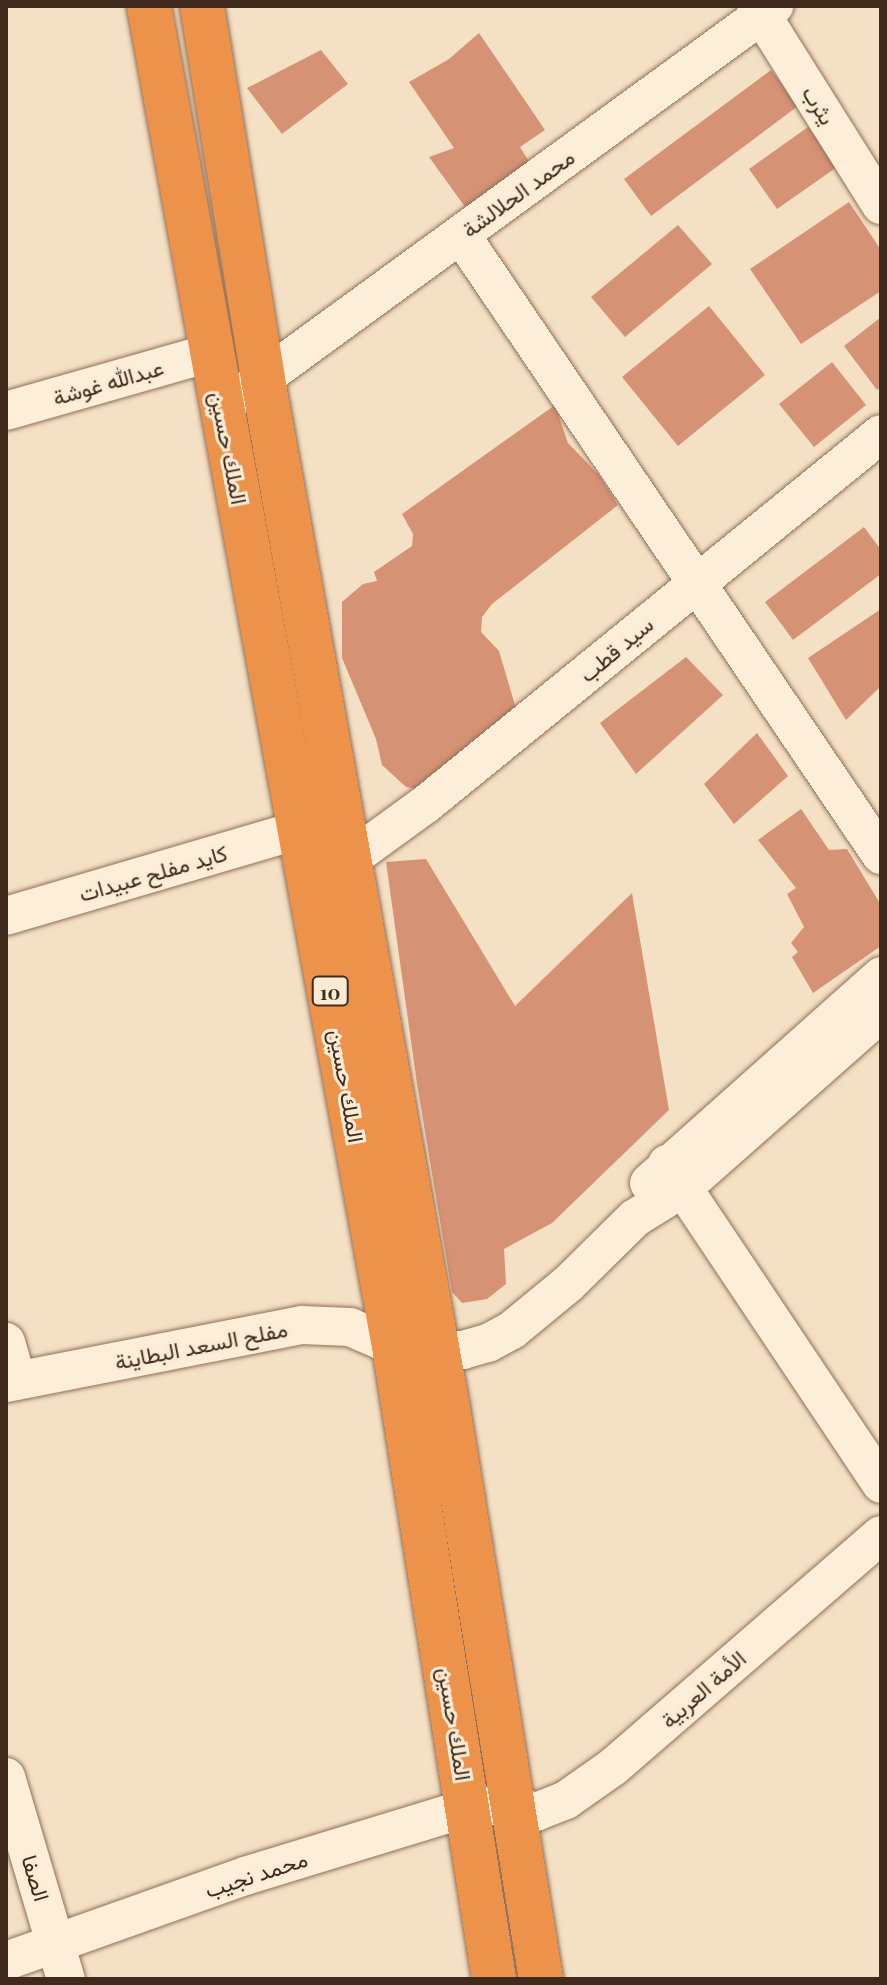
<!DOCTYPE html>
<html>
<head>
<meta charset="utf-8">
<style>
  body { margin:0 }
  #map { position:relative; width:887px; height:1985px; overflow:hidden; background:#f4e0c4; font-family:"Playfair Display",Vazirmatn,serif }
  div>[style] { position:absolute }
  .building>* { inset:0; background:#d69275 }
  .roads { filter:drop-shadow(0 0 2px #916f57) drop-shadow(0 0 2px #916f57) }
  .minor>* { height:38px; margin:-19px; padding:0 19px; transform-origin:19px; border-radius:19px; background:#fdeed9 }
  .highway>* { height:44px; margin:-22px; padding:0 22px; transform-origin:22px; border-radius:22px; background:#ec924b }
  span { translate:-50% -50%; white-space:nowrap; text-align:center; line-height:1.15; -webkit-text-stroke:6px #faebd5; paint-order:stroke }
  .shield-label span { padding:2px 6px; background:#faebd5; border:2px solid; border-radius:6px; -webkit-text-stroke-width:0 }
  .shield-label { font-size:20px; color:#3f2a1d; font-weight:700 }
  .street-label { font-size:22px; color:#3f2a1d }
  .frame { position:absolute; inset:0; border:8px solid #3f2a1d; pointer-events:none }
</style>
</head>
<body>
<div id="map">
  <div class="building">
    <div style="clip-path:polygon(479px 33px,545px 130px,520px 147px,533px 168px,468px 211px,429px 157px,454px 148px,409px 82px,449px 59px)"></div>
    <div style="clip-path:polygon(321px 50px,348px 84px,282px 134px,247px 88px)"></div>
    <div style="clip-path:polygon(771px 70px,798px 106px,651px 216px,624px 179px)"></div>
    <div style="clip-path:polygon(808px 127px,837px 167px,777px 209px,749px 169px)"></div>
    <div style="clip-path:polygon(849px 202px,881px 250px,881px 291px,801px 344px,750px 269px)"></div>
    <div style="clip-path:polygon(678px 225px,712px 264px,625px 337px,591px 297px)"></div>
    <div style="clip-path:polygon(709px 306px,765px 375px,678px 446px,622px 377px)"></div>
    <div style="clip-path:polygon(881px 317px,881px 387px,877px 390px,844px 346px)"></div>
    <div style="clip-path:polygon(832px 362px,866px 405px,814px 447px,779px 404px)"></div>
    <div style="clip-path:polygon(555px 405px,568px 443px,599px 475px,618px 505px,492px 604px,482px 617px,481px 632px,499px 651px,517px 712px,434px 792px,406px 787px,382px 765px,376px 739px,342px 658px,342px 602px,363px 584px,377px 581px,374px 572px,412px 546px,413px 534px,402px 514px)"></div>
    <div style="clip-path:polygon(864px 527px,881px 550px,881px 574px,793px 640px,765px 602px)"></div>
    <div style="clip-path:polygon(881px 609px,881px 686px,846px 720px,808px 658px)"></div>
    <div style="clip-path:polygon(686px 657px,723px 695px,636px 774px,600px 723px)"></div>
    <div style="clip-path:polygon(757px 733px,788px 776px,734px 824px,704px 784px)"></div>
    <div style="clip-path:polygon(801px 809px,829px 850px,847px 849px,881px 905px,881px 946px,813px 993px,792px 957px,798px 952px,791px 943px,804px 927px,787px 894px,796px 888px,758px 840px)"></div>
    <div style="clip-path:polygon(426px 859px,515px 1006px,632px 893px,669px 1110px,552px 1223px,504px 1249px,506px 1284px,487px 1299px,462px 1303px,452px 1292px,417px 1084px,386px 862px)"></div>
  </div>
  <div class="roads">
    <div class="minor">
      <div style="left:756px;top:6px;width:235px;rotate:57.9deg"></div>
      <div style="left:461px;top:235px;width:749px;rotate:55.89deg"></div>
      <div style="left:240px;top:395px;width:661px;rotate:-36.07deg"></div>
      <div style="left:6px;top:411px;width:212px;rotate:-15.9deg"></div>
      <div style="left:349px;top:860px;width:95px;rotate:-36deg"></div>
      <div style="left:426px;top:804px;width:586px;rotate:-39.12deg"></div>
      <div style="left:6px;top:916px;width:308px;rotate:-16.4deg"></div>
      <div style="left:667px;top:1164px;width:385px;rotate:56.2deg"></div>
      <div style="left:649px;top:1183px;width:311px;rotate:-41.7deg"></div>
      <div style="left:6px;top:1342px;width:40px;rotate:74deg"></div>
      <div style="left:6px;top:1383px;width:302px;rotate:-11.1deg"></div>
      <div style="left:302px;top:1325px;width:48px;rotate:2.4deg"></div>
      <div style="left:350px;top:1327px;width:48px;rotate:23.4deg"></div>
      <div style="left:394px;top:1346px;width:22px;rotate:13deg"></div>
      <div style="left:415px;top:1351px;width:48px;rotate:-1.2deg"></div>
      <div style="left:463px;top:1350px;width:26px;rotate:-16deg"></div>
      <div style="left:488px;top:1343px;width:27px;rotate:-28deg"></div>
      <div style="left:512px;top:1330px;width:72px;rotate:-39.4deg"></div>
      <div style="left:568px;top:1284px;width:94px;rotate:-44.6deg"></div>
      <div style="left:635px;top:1218px;width:57px;rotate:-32deg"></div>
      <div style="left:683px;top:1188px;width:264px;rotate:-41.5deg"></div>
      <div style="left:6px;top:1777px;width:211px;rotate:73.5deg"></div>
      <div style="left:6px;top:1961px;width:254px;rotate:-19.6deg"></div>
      <div style="left:245px;top:1876px;width:233px;rotate:-17deg"></div>
      <div style="left:468px;top:1808px;width:43px;rotate:-5.3deg"></div>
      <div style="left:511px;top:1804px;width:26px;rotate:18deg"></div>
      <div style="left:536px;top:1812px;width:32px;rotate:-22deg"></div>
      <div style="left:566px;top:1800px;width:57px;rotate:-35.1deg"></div>
      <div style="left:613px;top:1767px;width:354px;rotate:-40.9deg"></div>
    </div>
    <div class="highway">
      <div style="left:149px;top:6px;width:1362px;rotate:79.64deg"></div>
      <div style="left:394px;top:1346px;width:641px;rotate:81.02deg"></div>
      <div style="left:202px;top:6px;width:379px;rotate:80.7deg"></div>
      <div style="left:263px;top:380px;width:1045px;rotate:79.8deg"></div>
      <div style="left:448px;top:1408px;width:579px;rotate:80.75deg"></div>
    </div>
  </div>
  <div class="shield-label">
    <span style="left:330px;top:991px">10</span>
  </div>
  <div class="street-label">
    <span style="left:819px;top:105px;rotate:58deg">يثرب</span>
    <span style="left:518px;top:193px;rotate:-36deg">محمد الحلالشة</span>
    <span style="left:108px;top:382px;rotate:-16deg">عبدالله غوشة</span>
    <span style="left:229px;top:448px;rotate:79deg">الملك حسين</span>
    <span style="left:616px;top:649px;rotate:-40deg">سيد قطب</span>
    <span style="left:153px;top:873px;rotate:-16deg">كايد مفلح عبيدات</span>
    <span style="left:347px;top:1086px;rotate:80deg">الملك حسين</span>
    <span style="left:201px;top:1345px;rotate:-11deg">مفلح السعد البطاينة</span>
    <span style="left:703px;top:1689px;rotate:-41deg">الأمة العربية</span>
    <span style="left:455px;top:1724px;rotate:81deg">الملك حسين</span>
    <span style="left:256px;top:1874px;rotate:-18deg">محمد نجيب</span>
    <span style="left:36px;top:1878px;rotate:73deg">الصفا</span>
  </div>
  <div class="frame"></div>
</div>
</body>
</html>
